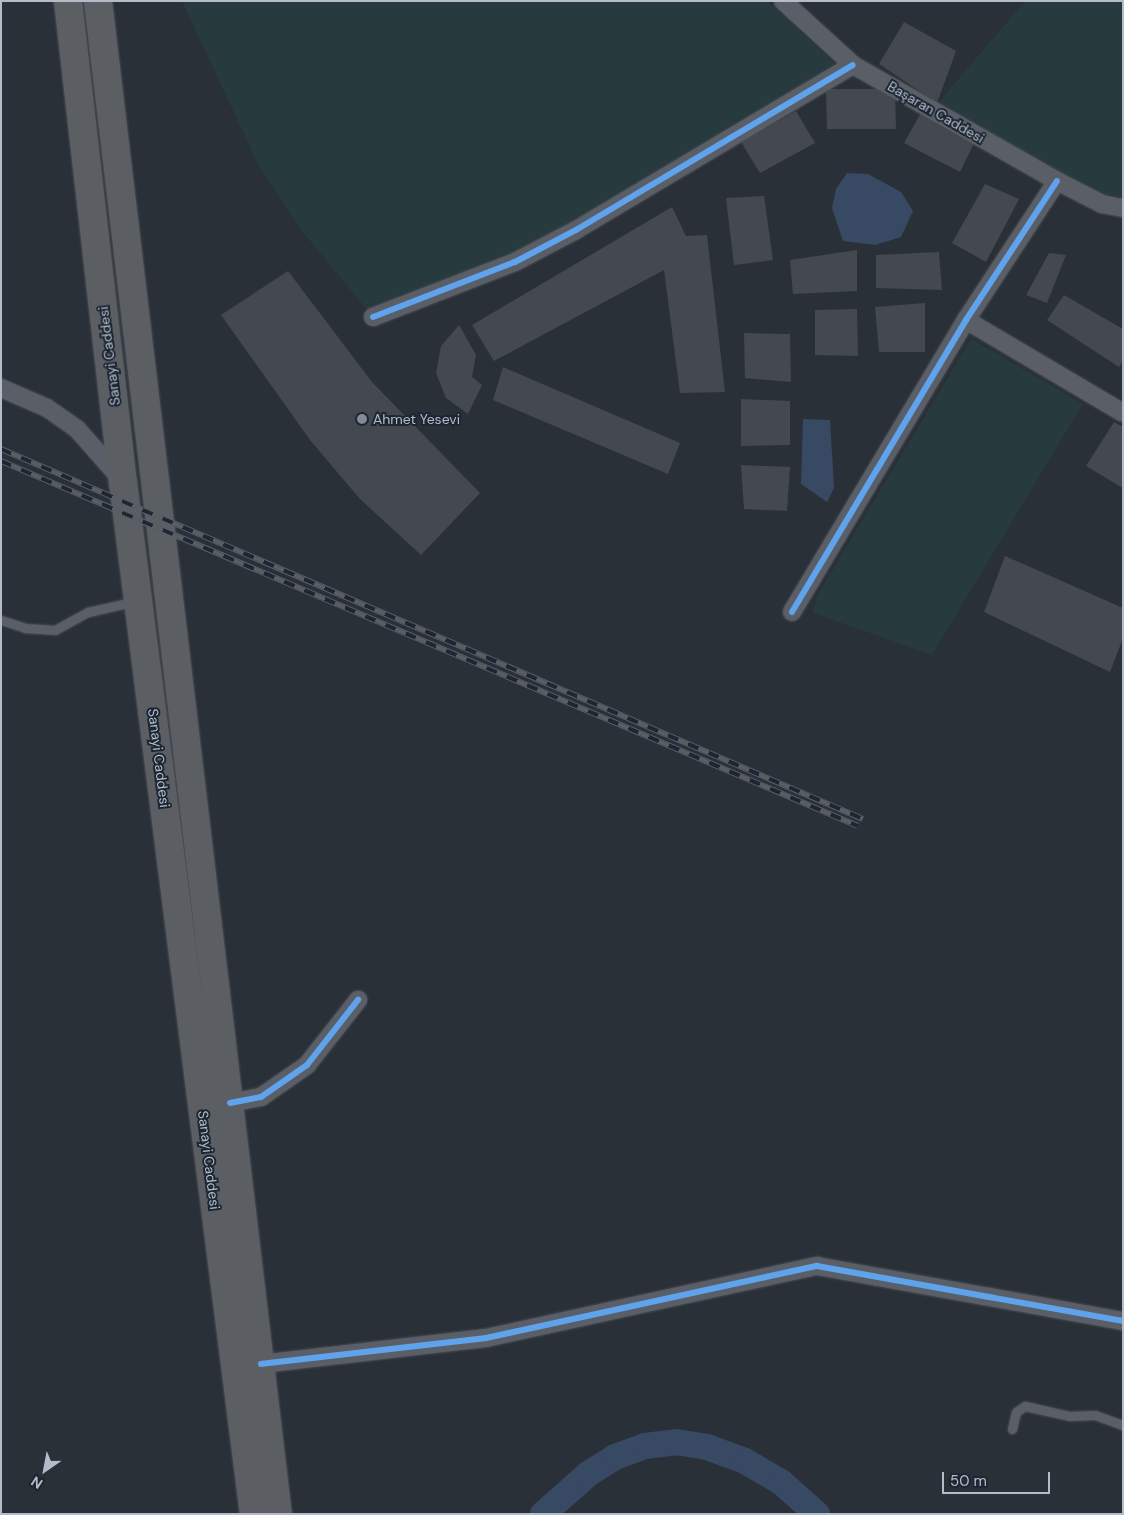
<!DOCTYPE html>
<html>
<head>
<meta charset="utf-8">
<style>
  body { margin:0 }
  #map { position:relative; width:1124px; height:1515px; overflow:hidden; background:#2a3038; font-family:"DM Sans",sans-serif }
  div>[style] { position:absolute }
  .green>* { inset:0; background:#273a3e }
  .water>* { inset:0; background:#384963 }
  .river>* { height:26px; margin:-13px; padding:0 13px; transform-origin:13px; border-radius:13px; background:#384963 }
  .building>* { inset:0; background:#444950 }
  .roads { filter:drop-shadow(0 0 1px #484c53) drop-shadow(0 0 1px #484c53) }
  .service>* { height:9px; margin:-4.5px; padding:0 4.5px; transform-origin:4.5px; border-radius:4.5px; background:#5a5e66 }
  .minor>* { height:18px; margin:-9px; padding:0 9px; transform-origin:9px; border-radius:9px; background:#5a5e66 }
  .trunk>* { height:28px; margin:-14px; padding:0 14px; transform-origin:14px; border-radius:14px; background:#5b5f64 }
  .rail>* { height:5.5px; margin-top:-2.75px; transform-origin:0; background:repeating-linear-gradient(90deg,#1d2633 0 11px,#595d64 0 22px); box-sizing:border-box; border-block:1px solid #595d64 }
  .cycleway>* { height:6px; margin:-3px; padding:0 3px; transform-origin:3px; border-radius:3px; background:#60a3ed }
  .dots>* { width:14px; height:14px; translate:-50% -50%; box-sizing:border-box; border:2px solid #1d2633; border-radius:50% }
  span { translate:-50% -50%; white-space:nowrap; text-align:center; line-height:1.15; -webkit-text-stroke:4px #1d2633; paint-order:stroke }
  .street-label { font-size:14px; color:#b4bcc9 }
  .poi-label { font-size:14px; color:#b4bcc9 }
  .left { translate:0 -50%; text-align:left }
  .frame { position:absolute; inset:0; border:2px solid #b4bcc9; pointer-events:none }
  .north { position:absolute; left:20px; top:1445px; width:50px; height:50px; -webkit-text-stroke:4px #1d2633; paint-order:stroke; rotate:213deg; font-size:14px; font-weight:700; line-height:20px; text-align:center; color:#b4bcc9 }
  .north::after { content:''; display:block; margin:auto; width:18px; height:22px; background:#b4bcc9; clip-path:polygon(50% 0,100% 100%,50% 72%,0 100%) }
  .scale { position:absolute; left:942px; top:1472px; width:108px; height:22px; box-sizing:border-box; border:2px solid #b4bcc9; border-top:0; padding-left:6px; font-size:15px; line-height:18px; white-space:nowrap; color:#b4bcc9; -webkit-text-stroke:4px #1d2633; paint-order:stroke }
</style>
</head>
<body>
<div id="map">
  <div class="green">
    <div style="clip-path:polygon(182px 1px,767px 1px,835px 64px,523px 257px,373px 317px,302px 231px,259px 166px)"></div>
    <div style="clip-path:polygon(1025px 1px,1123px 1px,1123px 197px,1098px 193px,994px 135px,932px 110px)"></div>
    <div style="clip-path:polygon(971px 339px,1083px 404px,932px 655px,813px 613px,817px 596px)"></div>
  </div>
  <div class="water">
    <div style="clip-path:polygon(847px 173px,868px 174px,901px 192px,913px 211px,901px 237px,875px 245px,843px 241px,832px 208px,836px 189px)"></div>
    <div style="clip-path:polygon(803px 419px,830px 420px,834px 488px,827px 502px,801px 484px)"></div>
  </div>
  <div class="river">
    <div style="left:543px;top:1514px;width:60px;rotate:-41.6deg"></div>
    <div style="left:588px;top:1474px;width:32px;rotate:-32deg"></div>
    <div style="left:615px;top:1457px;width:32px;rotate:-20deg"></div>
    <div style="left:645px;top:1446px;width:31px;rotate:-7deg"></div>
    <div style="left:676px;top:1442px;width:31px;rotate:9deg"></div>
    <div style="left:707px;top:1447px;width:40px;rotate:20.2deg"></div>
    <div style="left:745px;top:1461px;width:42px;rotate:30.3deg"></div>
    <div style="left:781px;top:1482px;width:48px;rotate:41.6deg"></div>
  </div>
  <div class="building">
    <div style="clip-path:polygon(904px 22px,956px 51px,937px 103px,879px 64px)"></div>
    <div style="clip-path:polygon(826px 89px,895px 89px,896px 129px,827px 129px)"></div>
    <div style="clip-path:polygon(796px 111px,815px 143px,760px 173px,741px 142px)"></div>
    <div style="clip-path:polygon(922px 111px,976px 139px,960px 172px,904px 143px)"></div>
    <div style="clip-path:polygon(985px 184px,1019px 199px,986px 262px,952px 243px)"></div>
    <div style="clip-path:polygon(764px 196px,773px 260px,734px 265px,726px 198px)"></div>
    <div style="clip-path:polygon(672px 207px,686px 236px,707px 235px,725px 392px,680px 393px,664px 270px,494px 361px,472px 325px)"></div>
    <div style="clip-path:polygon(857px 250px,857px 291px,793px 294px,790px 260px)"></div>
    <div style="clip-path:polygon(939px 252px,942px 290px,876px 288px,876px 255px)"></div>
    <div style="clip-path:polygon(1049px 253px,1066px 255px,1047px 303px,1026px 295px)"></div>
    <div style="clip-path:polygon(288px 271px,372px 382px,480px 493px,421px 555px,360px 499px,310px 440px,221px 315px)"></div>
    <div style="clip-path:polygon(1064px 295px,1123px 329px,1123px 361px,1119px 367px,1047px 320px)"></div>
    <div style="clip-path:polygon(925px 303px,925px 352px,879px 352px,875px 307px)"></div>
    <div style="clip-path:polygon(857px 309px,858px 356px,815px 355px,815px 310px)"></div>
    <div style="clip-path:polygon(459px 325px,476px 355px,472px 377px,482px 385px,468px 414px,446px 398px,436px 373px,441px 346px)"></div>
    <div style="clip-path:polygon(744px 333px,790px 334px,791px 382px,745px 378px)"></div>
    <div style="clip-path:polygon(503px 367px,680px 443px,668px 474px,493px 400px)"></div>
    <div style="clip-path:polygon(741px 399px,790px 401px,790px 445px,741px 446px)"></div>
    <div style="clip-path:polygon(1114px 422px,1123px 427px,1123px 488px,1086px 466px)"></div>
    <div style="clip-path:polygon(741px 465px,790px 467px,787px 511px,744px 509px)"></div>
    <div style="clip-path:polygon(1005px 556px,1123px 608px,1123px 638px,1110px 672px,984px 612px)"></div>
  </div>
  <div class="roads">
    <div class="service">
      <div style="left:1px;top:620px;width:25px;rotate:18deg"></div>
      <div style="left:25px;top:628px;width:30px;rotate:4deg"></div>
      <div style="left:55px;top:630px;width:38px;rotate:-29deg"></div>
      <div style="left:88px;top:612px;width:49px;rotate:-12.9deg"></div>
      <div style="left:1012px;top:1429px;width:17px;rotate:-77deg"></div>
      <div style="left:1016px;top:1412px;width:11px;rotate:-34deg"></div>
      <div style="left:1025px;top:1406px;width:45px;rotate:12.8deg"></div>
      <div style="left:1069px;top:1416px;width:26px;rotate:-2deg"></div>
      <div style="left:1095px;top:1415px;width:30px;rotate:20deg"></div>
    </div>
    <div class="minor">
      <div style="left:783px;top:1px;width:95px;rotate:42.4deg"></div>
      <div style="left:853px;top:65px;width:235px;rotate:29.6deg"></div>
      <div style="left:1057px;top:181px;width:51px;rotate:27.1deg"></div>
      <div style="left:1102px;top:204px;width:21px;rotate:11deg"></div>
      <div style="left:373px;top:317px;width:152px;rotate:-21.2deg"></div>
      <div style="left:515px;top:262px;width:69px;rotate:-27.7deg"></div>
      <div style="left:576px;top:230px;width:322px;rotate:-30.8deg"></div>
      <div style="left:966px;top:320px;width:182px;rotate:30.6deg"></div>
      <div style="left:1px;top:388px;width:50px;rotate:23.5deg"></div>
      <div style="left:47px;top:408px;width:37px;rotate:35deg"></div>
      <div style="left:77px;top:429px;width:68px;rotate:48.6deg"></div>
      <div style="left:792px;top:612px;width:340px;rotate:-59.2deg"></div>
      <div style="left:966px;top:320px;width:166px;rotate:-56.8deg"></div>
      <div style="left:230px;top:1103px;width:32px;rotate:-11deg"></div>
      <div style="left:261px;top:1097px;width:56px;rotate:-34.8deg"></div>
      <div style="left:307px;top:1065px;width:83px;rotate:-51.9deg"></div>
      <div style="left:261px;top:1364px;width:226px;rotate:-6.6deg"></div>
      <div style="left:486px;top:1338px;width:339px;rotate:-12.3deg"></div>
      <div style="left:817px;top:1266px;width:311px;rotate:10.2deg"></div>
    </div>
    <div class="trunk">
      <div style="left:68px;top:1px;width:484px;rotate:83.5deg"></div>
      <div style="left:123px;top:482px;width:1040px;rotate:82.77deg"></div>
      <div style="left:98px;top:1px;width:1524px;rotate:83.22deg"></div>
    </div>
  </div>
  <div class="rail">
    <div style="left:1px;top:449px;width:938px;rotate:23.23deg"></div>
    <div style="left:1px;top:461px;width:931px;rotate:23.07deg"></div>
  </div>
  <div class="cycleway">
    <div style="left:373px;top:317px;width:152px;rotate:-21.2deg"></div>
    <div style="left:515px;top:262px;width:69px;rotate:-27.7deg"></div>
    <div style="left:576px;top:230px;width:322px;rotate:-30.8deg"></div>
    <div style="left:792px;top:612px;width:340px;rotate:-59.2deg"></div>
    <div style="left:966px;top:320px;width:166px;rotate:-56.8deg"></div>
    <div style="left:230px;top:1103px;width:32px;rotate:-11deg"></div>
    <div style="left:261px;top:1097px;width:56px;rotate:-34.8deg"></div>
    <div style="left:307px;top:1065px;width:83px;rotate:-51.9deg"></div>
    <div style="left:261px;top:1364px;width:226px;rotate:-6.6deg"></div>
    <div style="left:486px;top:1338px;width:339px;rotate:-12.3deg"></div>
    <div style="left:817px;top:1266px;width:311px;rotate:10.2deg"></div>
  </div>
  <div class="dots">
    <div style="left:362px;top:419px;background:#848b96"></div>
  </div>
  <div class="street-label">
    <span style="left:936px;top:112px;rotate:30deg">Başaran Caddesi</span>
    <span style="left:109px;top:356px;rotate:-97deg">Sanayi Caddesi</span>
    <span style="left:159px;top:758px;rotate:83deg">Sanayi Caddesi</span>
    <span style="left:209px;top:1160px;rotate:83deg">Sanayi Caddesi</span>
  </div>
  <div class="poi-label">
    <span class="left" style="left:373px;top:419px">Ahmet Yesevi</span>
  </div>
  <div class="frame"></div>
  <div class="north">N</div>
  <div class="scale">50 m</div>
</div>
</body>
</html>
